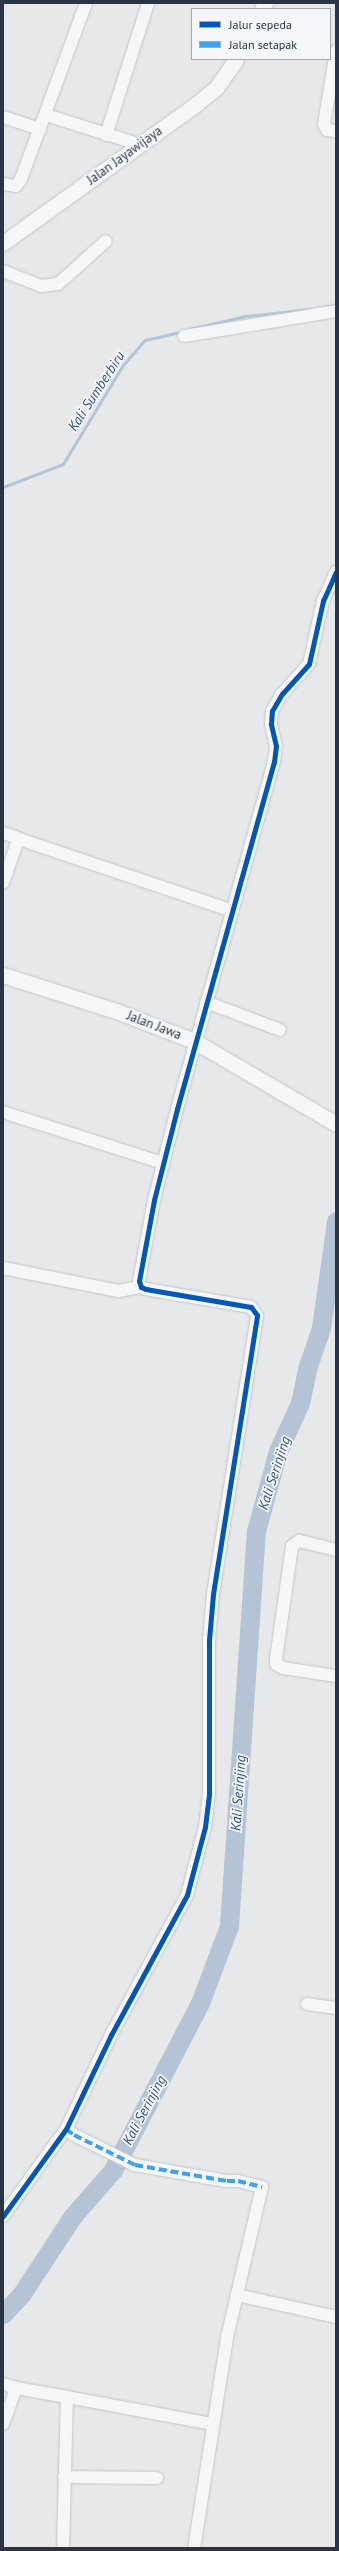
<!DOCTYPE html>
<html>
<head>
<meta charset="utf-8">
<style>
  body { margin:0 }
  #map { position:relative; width:339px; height:2551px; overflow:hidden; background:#e6e8ea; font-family:"PT Sans",sans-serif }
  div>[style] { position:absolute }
  .stream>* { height:3px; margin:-1.5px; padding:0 1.5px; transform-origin:1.5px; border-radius:1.5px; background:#b4c4d5 }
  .river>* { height:19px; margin:-9.5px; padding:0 9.5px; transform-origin:9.5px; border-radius:9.5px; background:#b4c4d5 }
  .roads { filter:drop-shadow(0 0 1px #c4c6c8) drop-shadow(0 0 1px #c4c6c8) }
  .minor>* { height:12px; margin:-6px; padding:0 6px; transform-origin:6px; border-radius:6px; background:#f5f6f7 }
  .tertiary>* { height:15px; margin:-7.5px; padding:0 7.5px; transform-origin:7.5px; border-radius:7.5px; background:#f5f6f7 }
  .quiet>* { height:4px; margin-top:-2px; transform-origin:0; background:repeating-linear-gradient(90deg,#3ea3ec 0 8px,transparent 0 12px) }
  .cycleway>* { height:5px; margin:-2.5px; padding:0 2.5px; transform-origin:2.5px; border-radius:2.5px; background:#0057b8 }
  span { translate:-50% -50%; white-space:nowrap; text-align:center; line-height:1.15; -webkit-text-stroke:3.5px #f4f6f9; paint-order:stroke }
  .street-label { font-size:13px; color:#2b3445 }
  .water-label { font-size:14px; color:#34527a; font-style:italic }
  .frame { position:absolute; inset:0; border:4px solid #2b3445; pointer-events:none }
  .legend { position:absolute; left:191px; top:8px; width:140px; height:52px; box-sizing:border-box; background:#f4f6f9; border:1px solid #a4a8b1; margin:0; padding:5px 7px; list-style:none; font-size:12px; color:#2b3445 }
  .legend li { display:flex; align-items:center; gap:8px; height:20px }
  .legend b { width:20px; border:1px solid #a4a8b1 }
</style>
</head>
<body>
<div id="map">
  <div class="stream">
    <div style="left:324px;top:307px;width:12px;rotate:-9deg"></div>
    <div style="left:190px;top:329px;width:57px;rotate:-13.1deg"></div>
    <div style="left:246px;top:316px;width:65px;rotate:-6.1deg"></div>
    <div style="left:3px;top:487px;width:64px;rotate:-21deg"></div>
    <div style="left:63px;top:464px;width:116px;rotate:-58.8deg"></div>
    <div style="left:123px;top:365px;width:33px;rotate:-49deg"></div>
    <div style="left:145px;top:340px;width:39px;rotate:-13deg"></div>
  </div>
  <div class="river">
    <div style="left:3px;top:2314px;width:26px;rotate:-47deg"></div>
    <div style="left:21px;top:2295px;width:93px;rotate:-56.8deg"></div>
    <div style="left:72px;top:2217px;width:62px;rotate:-48.9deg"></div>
    <div style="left:113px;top:2170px;width:188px;rotate:-62.5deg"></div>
    <div style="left:200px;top:2003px;width:82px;rotate:-69.4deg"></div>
    <div style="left:229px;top:1926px;width:396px;rotate:-86.1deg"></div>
    <div style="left:256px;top:1531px;width:83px;rotate:-74.6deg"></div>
    <div style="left:278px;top:1451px;width:53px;rotate:-65.4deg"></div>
    <div style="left:300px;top:1403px;width:35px;rotate:-78deg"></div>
    <div style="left:307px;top:1369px;width:43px;rotate:-71.1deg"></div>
    <div style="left:321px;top:1328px;width:108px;rotate:-82deg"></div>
  </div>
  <div class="roads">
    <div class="minor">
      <div style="left:336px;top:51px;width:74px;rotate:99.3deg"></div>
      <div style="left:324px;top:124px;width:7px;rotate:63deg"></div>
      <div style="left:327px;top:130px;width:9px;rotate:6deg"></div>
      <div style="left:46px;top:115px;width:100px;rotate:17.5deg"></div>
      <div style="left:3px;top:117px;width:39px;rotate:18deg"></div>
      <div style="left:106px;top:135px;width:139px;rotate:-72.3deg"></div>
      <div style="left:3px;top:184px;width:13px;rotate:9deg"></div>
      <div style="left:16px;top:186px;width:9px;rotate:-54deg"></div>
      <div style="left:21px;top:179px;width:188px;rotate:-69.7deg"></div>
      <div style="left:3px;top:271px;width:41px;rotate:21.5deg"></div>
      <div style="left:41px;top:286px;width:17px;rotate:-7deg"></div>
      <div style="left:58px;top:284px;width:64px;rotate:-41.9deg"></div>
      <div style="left:184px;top:336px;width:154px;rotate:-9.3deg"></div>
      <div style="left:3px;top:833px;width:13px;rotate:18deg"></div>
      <div style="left:15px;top:837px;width:6px;rotate:72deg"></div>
      <div style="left:17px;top:843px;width:42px;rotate:109.3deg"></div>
      <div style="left:16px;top:838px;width:229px;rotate:18.6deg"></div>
      <div style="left:206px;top:1002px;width:79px;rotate:20.7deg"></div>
      <div style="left:3px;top:1112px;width:168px;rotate:17.7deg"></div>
      <div style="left:3px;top:1268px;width:117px;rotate:11.3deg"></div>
      <div style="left:118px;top:1291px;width:23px;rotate:-10deg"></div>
      <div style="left:336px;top:1550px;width:38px;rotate:-166deg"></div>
      <div style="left:299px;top:1541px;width:9px;rotate:144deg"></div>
      <div style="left:292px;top:1546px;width:114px;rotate:98.1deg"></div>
      <div style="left:276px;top:1659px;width:5px;rotate:90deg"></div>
      <div style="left:276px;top:1664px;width:8px;rotate:30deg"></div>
      <div style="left:283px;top:1668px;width:54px;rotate:8.6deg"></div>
      <div style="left:307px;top:2004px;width:29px;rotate:8deg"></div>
      <div style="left:66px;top:2129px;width:10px;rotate:37deg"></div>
      <div style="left:74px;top:2135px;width:68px;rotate:26.2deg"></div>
      <div style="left:135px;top:2165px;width:93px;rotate:9.9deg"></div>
      <div style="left:227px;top:2181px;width:11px"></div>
      <div style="left:238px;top:2181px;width:25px;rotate:14deg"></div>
      <div style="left:262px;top:2187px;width:155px;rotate:103.1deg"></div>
      <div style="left:227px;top:2338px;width:213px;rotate:98.9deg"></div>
      <div style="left:3px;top:2216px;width:107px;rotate:-54.1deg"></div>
      <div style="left:66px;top:2129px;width:104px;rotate:-64.4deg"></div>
      <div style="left:111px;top:2035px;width:159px;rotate:-61.5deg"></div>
      <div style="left:187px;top:1895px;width:70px;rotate:-75.2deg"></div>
      <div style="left:205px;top:1827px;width:34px;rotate:-83deg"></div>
      <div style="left:209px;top:1793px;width:153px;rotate:-90deg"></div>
      <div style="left:209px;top:1640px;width:46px;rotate:-85deg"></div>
      <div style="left:213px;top:1594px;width:282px;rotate:-81deg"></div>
      <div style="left:257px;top:1315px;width:10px;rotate:-127deg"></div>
      <div style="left:251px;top:1307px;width:107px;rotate:-170.3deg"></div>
      <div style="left:146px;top:1289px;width:5px;rotate:-158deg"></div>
      <div style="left:141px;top:1287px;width:6px;rotate:-108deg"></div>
      <div style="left:139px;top:1281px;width:82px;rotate:-79.5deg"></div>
      <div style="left:154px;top:1200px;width:94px;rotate:-75.8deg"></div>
      <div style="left:177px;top:1109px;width:360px;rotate:-74.4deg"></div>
      <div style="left:274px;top:762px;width:16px;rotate:-83deg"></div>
      <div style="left:276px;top:746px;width:23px;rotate:-103deg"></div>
      <div style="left:271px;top:724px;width:13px;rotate:-86deg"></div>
      <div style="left:272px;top:711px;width:20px;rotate:-60deg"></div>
      <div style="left:282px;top:694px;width:40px;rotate:-48deg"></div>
      <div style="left:309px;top:664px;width:65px;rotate:-77.5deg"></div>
      <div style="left:323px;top:601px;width:32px;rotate:-66deg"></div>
      <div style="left:237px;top:2295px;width:101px;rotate:12.5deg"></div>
      <div style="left:3px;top:2384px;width:14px;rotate:17deg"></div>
      <div style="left:3px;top:2424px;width:38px;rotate:-70deg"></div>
      <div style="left:16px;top:2388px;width:52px;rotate:10deg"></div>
      <div style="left:64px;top:2477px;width:93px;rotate:0.6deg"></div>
      <div style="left:63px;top:2548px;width:151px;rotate:-88.5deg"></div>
      <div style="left:67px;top:2397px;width:148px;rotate:10.5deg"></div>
    </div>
    <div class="tertiary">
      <div style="left:262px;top:9px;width:7px;rotate:-63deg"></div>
      <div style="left:3px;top:243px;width:236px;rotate:-35.7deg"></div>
      <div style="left:195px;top:105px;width:27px;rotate:-39deg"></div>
      <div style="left:216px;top:88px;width:35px;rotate:-55deg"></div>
      <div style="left:3px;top:975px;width:119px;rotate:17.7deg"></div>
      <div style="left:116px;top:1011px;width:84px;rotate:21deg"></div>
      <div style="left:194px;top:1041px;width:164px;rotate:30.3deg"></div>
    </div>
  </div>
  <div class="quiet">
    <div style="left:66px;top:2129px;width:10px;rotate:37deg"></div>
    <div style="left:74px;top:2135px;width:68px;rotate:26.2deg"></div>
    <div style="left:135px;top:2165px;width:93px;rotate:9.9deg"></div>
    <div style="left:227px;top:2181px;width:11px"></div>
    <div style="left:238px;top:2181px;width:25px;rotate:14deg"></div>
  </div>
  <div class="cycleway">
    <div style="left:3px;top:2216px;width:107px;rotate:-54.1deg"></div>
    <div style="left:66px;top:2129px;width:104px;rotate:-64.4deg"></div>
    <div style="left:111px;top:2035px;width:159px;rotate:-61.5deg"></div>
    <div style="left:187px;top:1895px;width:70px;rotate:-75.2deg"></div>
    <div style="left:205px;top:1827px;width:34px;rotate:-83deg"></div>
    <div style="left:209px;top:1793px;width:153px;rotate:-90deg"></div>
    <div style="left:209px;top:1640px;width:46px;rotate:-85deg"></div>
    <div style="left:213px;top:1594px;width:282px;rotate:-81deg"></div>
    <div style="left:257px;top:1315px;width:10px;rotate:-127deg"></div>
    <div style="left:251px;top:1307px;width:107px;rotate:-170.3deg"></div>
    <div style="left:146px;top:1289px;width:5px;rotate:-158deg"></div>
    <div style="left:141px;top:1287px;width:6px;rotate:-108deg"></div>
    <div style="left:139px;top:1281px;width:82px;rotate:-79.5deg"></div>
    <div style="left:154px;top:1200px;width:94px;rotate:-75.8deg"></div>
    <div style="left:177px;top:1109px;width:360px;rotate:-74.4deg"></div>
    <div style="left:274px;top:762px;width:16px;rotate:-83deg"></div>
    <div style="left:276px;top:746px;width:23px;rotate:-103deg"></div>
    <div style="left:271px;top:724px;width:13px;rotate:-86deg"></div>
    <div style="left:272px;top:711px;width:20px;rotate:-60deg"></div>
    <div style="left:282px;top:694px;width:40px;rotate:-48deg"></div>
    <div style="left:309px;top:664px;width:65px;rotate:-77.5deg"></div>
    <div style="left:323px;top:601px;width:32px;rotate:-66deg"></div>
  </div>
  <div class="street-label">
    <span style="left:125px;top:156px;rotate:-36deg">Jalan Jayawijaya</span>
    <span style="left:154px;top:1026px;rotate:21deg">Jalan Jawa</span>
  </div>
  <div class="water-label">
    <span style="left:96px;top:391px;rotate:-57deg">Kali Sumberbiru</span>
    <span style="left:274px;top:1473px;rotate:-72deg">Kali Serinjing</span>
    <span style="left:238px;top:1793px;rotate:-86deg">Kali Serinjing</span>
    <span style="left:144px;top:2110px;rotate:-62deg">Kali Serinjing</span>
  </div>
  <div class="frame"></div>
  <ul class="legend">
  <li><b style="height:5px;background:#0057b8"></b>Jalur sepeda</li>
  <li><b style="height:5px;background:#3ea3ec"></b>Jalan setapak</li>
  </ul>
</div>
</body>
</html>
